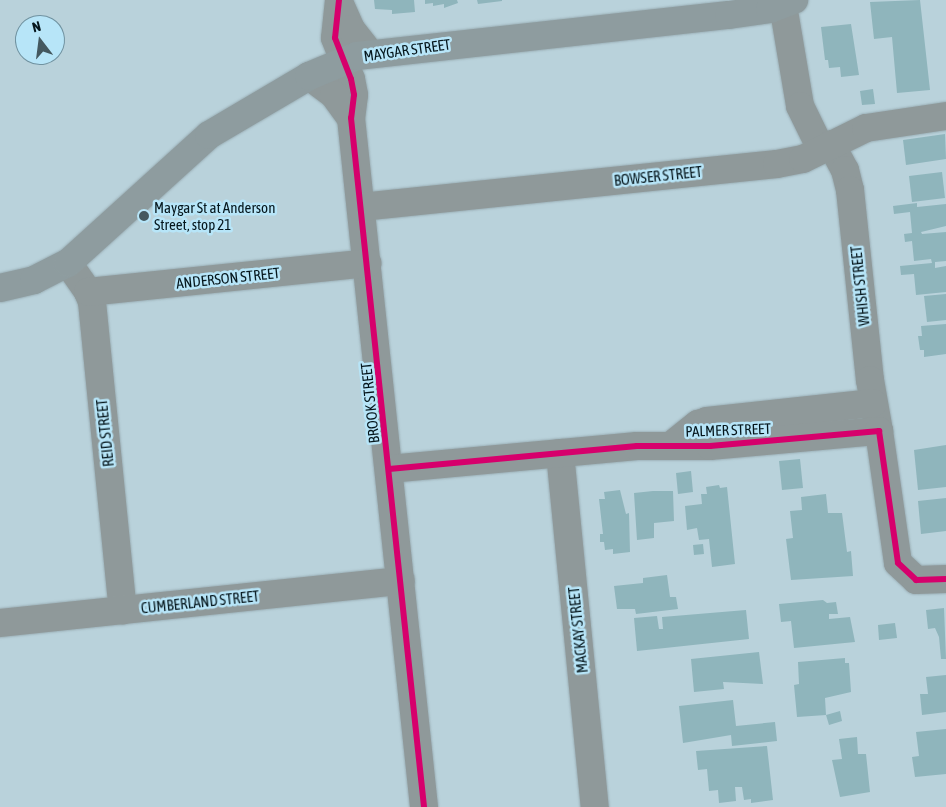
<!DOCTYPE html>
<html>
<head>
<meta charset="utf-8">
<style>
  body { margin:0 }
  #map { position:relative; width:946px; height:807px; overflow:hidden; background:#b9d2db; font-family:"Asap Condensed",sans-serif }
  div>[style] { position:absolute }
  .building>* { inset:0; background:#8fb5bc }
  .roads { filter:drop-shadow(0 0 1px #9bafb6) drop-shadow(0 0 1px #9bafb6) }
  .minor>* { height:28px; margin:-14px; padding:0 14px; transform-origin:14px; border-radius:14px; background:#8f999a }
  .major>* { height:28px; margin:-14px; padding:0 14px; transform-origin:14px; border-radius:14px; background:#8e9c9f }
  .cycleway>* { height:6px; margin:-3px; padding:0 3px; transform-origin:3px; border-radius:3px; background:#d6006c }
  .dots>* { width:14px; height:14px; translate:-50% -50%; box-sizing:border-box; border:2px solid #b7e5f8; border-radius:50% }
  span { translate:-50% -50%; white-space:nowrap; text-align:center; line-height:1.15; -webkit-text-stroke:5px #b7e5f8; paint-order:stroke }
  .street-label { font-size:15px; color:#05161c }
  .poi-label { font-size:15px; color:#05161c }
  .left { translate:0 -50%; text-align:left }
  .north { position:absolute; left:15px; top:15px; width:50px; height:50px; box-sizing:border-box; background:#b7e5f8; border:1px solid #7092a0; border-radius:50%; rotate:345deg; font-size:14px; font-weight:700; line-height:20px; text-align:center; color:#05161c }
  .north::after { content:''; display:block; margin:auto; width:18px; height:22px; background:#44585f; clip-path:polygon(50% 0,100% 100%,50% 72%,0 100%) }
</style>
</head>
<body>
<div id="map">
  <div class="building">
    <div style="clip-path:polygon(374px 0,414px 0,415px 12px,392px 14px,392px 10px,375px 9px)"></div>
    <div style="clip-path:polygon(425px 0,457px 0,458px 3px,444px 8px,444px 4px,433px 6px,433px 3px,425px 4px)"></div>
    <div style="clip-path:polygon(477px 0,502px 0,502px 1px,478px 4px)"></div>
    <div style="clip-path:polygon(920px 0,930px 90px,897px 93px,892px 37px,874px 39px,870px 2px)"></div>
    <div style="clip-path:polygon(851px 24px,859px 75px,841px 77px,840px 67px,829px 68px,828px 60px,825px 60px,821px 27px)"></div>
    <div style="clip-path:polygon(873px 89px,875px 104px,862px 105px,860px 91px)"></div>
    <div style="clip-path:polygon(945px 134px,946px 159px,906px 165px,903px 140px)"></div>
    <div style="clip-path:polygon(942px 172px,945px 198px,912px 202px,909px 176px)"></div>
    <div style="clip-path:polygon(917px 203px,917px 207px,946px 204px,946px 226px,921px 232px,922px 234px,946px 232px,946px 261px,935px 262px,935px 268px,946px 266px,946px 292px,916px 295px,914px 274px,901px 275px,900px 266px,932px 263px,931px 259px,914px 261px,912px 241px,905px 242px,904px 234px,912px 233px,910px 212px,894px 214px,893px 206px)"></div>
    <div style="clip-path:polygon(946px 294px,946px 320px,927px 322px,924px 296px)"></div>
    <div style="clip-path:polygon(946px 324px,946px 354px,924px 357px,924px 350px,920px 350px,918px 336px,922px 336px,921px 326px)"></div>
    <div style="clip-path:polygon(946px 445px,946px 487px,918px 490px,914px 450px)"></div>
    <div style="clip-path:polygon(800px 459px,803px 488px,782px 490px,779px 461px)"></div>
    <div style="clip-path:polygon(691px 471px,693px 492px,678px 494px,676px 473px)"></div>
    <div style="clip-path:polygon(719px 485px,720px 488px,727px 487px,735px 564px,712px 567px,709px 539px,699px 540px,697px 528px,687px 530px,685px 506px,702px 504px,701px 494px,707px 494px,706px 487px)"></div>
    <div style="clip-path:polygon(620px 490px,626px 514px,629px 513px,630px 552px,613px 554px,613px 549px,605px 550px,604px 542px,600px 542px,600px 534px,603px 534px,599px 499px,605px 499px,604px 492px)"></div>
    <div style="clip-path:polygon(653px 491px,673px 491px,674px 521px,654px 523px,654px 538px,637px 540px,634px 493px)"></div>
    <div style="clip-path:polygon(826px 494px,828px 513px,842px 513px,847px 552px,851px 551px,853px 576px,791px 580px,786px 539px,793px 538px,790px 511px,802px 510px,801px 497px)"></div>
    <div style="clip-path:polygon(946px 498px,946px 531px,921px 534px,918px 501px)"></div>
    <div style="clip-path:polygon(703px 544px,704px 554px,694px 555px,693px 545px)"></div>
    <div style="clip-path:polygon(667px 575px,670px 597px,676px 597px,678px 609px,636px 614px,635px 609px,617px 609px,614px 586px,643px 583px,643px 578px)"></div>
    <div style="clip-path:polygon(823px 600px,827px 603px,836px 602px,838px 614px,829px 614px,829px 619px,850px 617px,855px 642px,794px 648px,791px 621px,781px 622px,779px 604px)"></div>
    <div style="clip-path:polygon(944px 608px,946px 659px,941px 659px,939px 637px,935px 628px,928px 629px,926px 610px)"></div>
    <div style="clip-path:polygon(746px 610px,749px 639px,637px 651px,634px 618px,657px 616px,659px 629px,663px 629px,662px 617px)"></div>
    <div style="clip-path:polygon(895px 623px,897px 638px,879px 640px,878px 625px)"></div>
    <div style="clip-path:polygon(759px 652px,763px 684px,723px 682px,724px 689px,694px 692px,691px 659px)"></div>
    <div style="clip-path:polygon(845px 658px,845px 663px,849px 663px,851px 692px,825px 698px,826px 715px,797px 717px,794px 685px,799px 684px,798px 662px)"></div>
    <div style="clip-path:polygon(946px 675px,946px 712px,922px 715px,920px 694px,928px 694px,926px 677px)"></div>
    <div style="clip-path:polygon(733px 700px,736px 726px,775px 722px,777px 741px,732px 746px,731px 735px,683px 743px,679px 706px)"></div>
    <div style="clip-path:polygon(840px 711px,842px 721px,829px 725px,826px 715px)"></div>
    <div style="clip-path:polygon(946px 729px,946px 774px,915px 777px,912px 757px,919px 756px,916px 732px)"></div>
    <div style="clip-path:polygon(857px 737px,858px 754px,866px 754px,870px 792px,840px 797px,832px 760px,842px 759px,839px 739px)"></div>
    <div style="clip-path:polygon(767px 746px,773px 800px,751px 803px,751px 799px,744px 800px,742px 787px,735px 787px,736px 801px,719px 803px,718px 790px,709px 791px,707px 769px,698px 770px,696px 751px)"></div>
  </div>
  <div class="roads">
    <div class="minor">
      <div style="left:339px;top:0;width:38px;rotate:96deg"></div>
      <div style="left:335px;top:38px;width:44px;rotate:68.7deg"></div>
      <div style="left:351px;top:79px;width:16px;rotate:79deg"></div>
      <div style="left:354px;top:95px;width:23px;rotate:97deg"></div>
      <div style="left:351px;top:118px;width:693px;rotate:83.95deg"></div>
      <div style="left:339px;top:2px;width:30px;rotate:66deg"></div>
      <div style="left:351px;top:29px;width:31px;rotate:52deg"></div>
      <div style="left:783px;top:5px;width:102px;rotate:80.4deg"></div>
      <div style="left:800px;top:106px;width:48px;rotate:64deg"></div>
      <div style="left:309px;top:76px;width:31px;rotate:37deg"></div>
      <div style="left:334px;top:95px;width:29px;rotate:54deg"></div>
      <div style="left:831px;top:144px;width:30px;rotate:62deg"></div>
      <div style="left:845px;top:170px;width:21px;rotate:76deg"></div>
      <div style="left:850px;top:190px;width:191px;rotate:84deg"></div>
      <div style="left:870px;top:380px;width:52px;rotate:80deg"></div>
      <div style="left:361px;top:207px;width:418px;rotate:-5.9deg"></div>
      <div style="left:777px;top:164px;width:26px;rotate:-11deg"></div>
      <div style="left:803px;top:159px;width:70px;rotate:-26.2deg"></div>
      <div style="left:866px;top:128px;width:81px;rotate:-8.5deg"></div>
      <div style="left:68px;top:263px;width:35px;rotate:55deg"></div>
      <div style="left:88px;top:292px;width:11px;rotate:68deg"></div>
      <div style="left:92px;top:302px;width:310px;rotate:84.3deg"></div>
      <div style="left:88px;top:292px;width:281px;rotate:-5.9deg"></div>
      <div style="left:673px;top:444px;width:32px;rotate:-39deg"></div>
      <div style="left:698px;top:424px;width:9px;rotate:-18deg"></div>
      <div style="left:707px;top:421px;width:167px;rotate:-6.2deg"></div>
      <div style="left:560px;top:453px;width:356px;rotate:84.4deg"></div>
      <div style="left:389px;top:469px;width:249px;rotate:-5.3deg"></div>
      <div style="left:637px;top:446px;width:73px"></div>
      <div style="left:710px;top:446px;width:170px;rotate:-5.1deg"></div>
      <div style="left:879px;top:431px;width:133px;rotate:81.8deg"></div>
      <div style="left:898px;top:563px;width:25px;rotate:43deg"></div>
      <div style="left:916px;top:580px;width:30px;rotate:-2deg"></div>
      <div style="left:0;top:623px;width:403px;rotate:-6deg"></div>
    </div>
    <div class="major">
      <div style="left:0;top:288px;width:35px;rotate:-13deg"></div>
      <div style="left:34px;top:280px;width:38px;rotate:-27deg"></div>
      <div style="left:68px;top:263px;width:190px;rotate:-42.2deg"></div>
      <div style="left:209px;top:135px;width:116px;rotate:-30.5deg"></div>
      <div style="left:309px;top:76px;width:52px;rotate:-22.6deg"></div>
      <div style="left:357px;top:56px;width:374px;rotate:-6.3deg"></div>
      <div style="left:729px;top:15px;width:41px;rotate:-8.3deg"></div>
      <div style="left:770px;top:9px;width:26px;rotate:-21deg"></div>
    </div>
  </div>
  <div class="cycleway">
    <div style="left:339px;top:0;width:38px;rotate:96deg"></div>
    <div style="left:335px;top:38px;width:44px;rotate:68.7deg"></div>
    <div style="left:351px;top:79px;width:16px;rotate:79deg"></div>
    <div style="left:354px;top:95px;width:23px;rotate:97deg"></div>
    <div style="left:351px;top:118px;width:693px;rotate:83.95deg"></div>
    <div style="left:389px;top:469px;width:249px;rotate:-5.3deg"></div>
    <div style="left:637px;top:446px;width:73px"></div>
    <div style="left:710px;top:446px;width:170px;rotate:-5.1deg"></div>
    <div style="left:879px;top:431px;width:133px;rotate:81.8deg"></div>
    <div style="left:898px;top:563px;width:25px;rotate:43deg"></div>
    <div style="left:916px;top:580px;width:30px;rotate:-2deg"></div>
  </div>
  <div class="dots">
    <div style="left:144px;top:216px;background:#44585f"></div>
  </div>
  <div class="street-label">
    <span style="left:407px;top:50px;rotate:-8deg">MAYGAR STREET</span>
    <span style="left:658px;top:176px;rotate:-6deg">BOWSER STREET</span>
    <span style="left:228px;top:278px;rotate:-6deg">ANDERSON STREET</span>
    <span style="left:860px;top:286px;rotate:-96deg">WHISH STREET</span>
    <span style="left:370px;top:403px;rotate:-96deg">BROOK STREET</span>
    <span style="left:728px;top:430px;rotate:-2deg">PALMER STREET</span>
    <span style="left:105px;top:433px;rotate:-96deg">REID STREET</span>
    <span style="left:200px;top:602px;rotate:-6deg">CUMBERLAND STREET</span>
    <span style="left:578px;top:630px;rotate:-96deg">MACKAY STREET</span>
  </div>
  <div class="poi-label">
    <span class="left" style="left:154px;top:216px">Maygar St at Anderson<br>Street, stop 21</span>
  </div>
  <div class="north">N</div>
</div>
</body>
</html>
